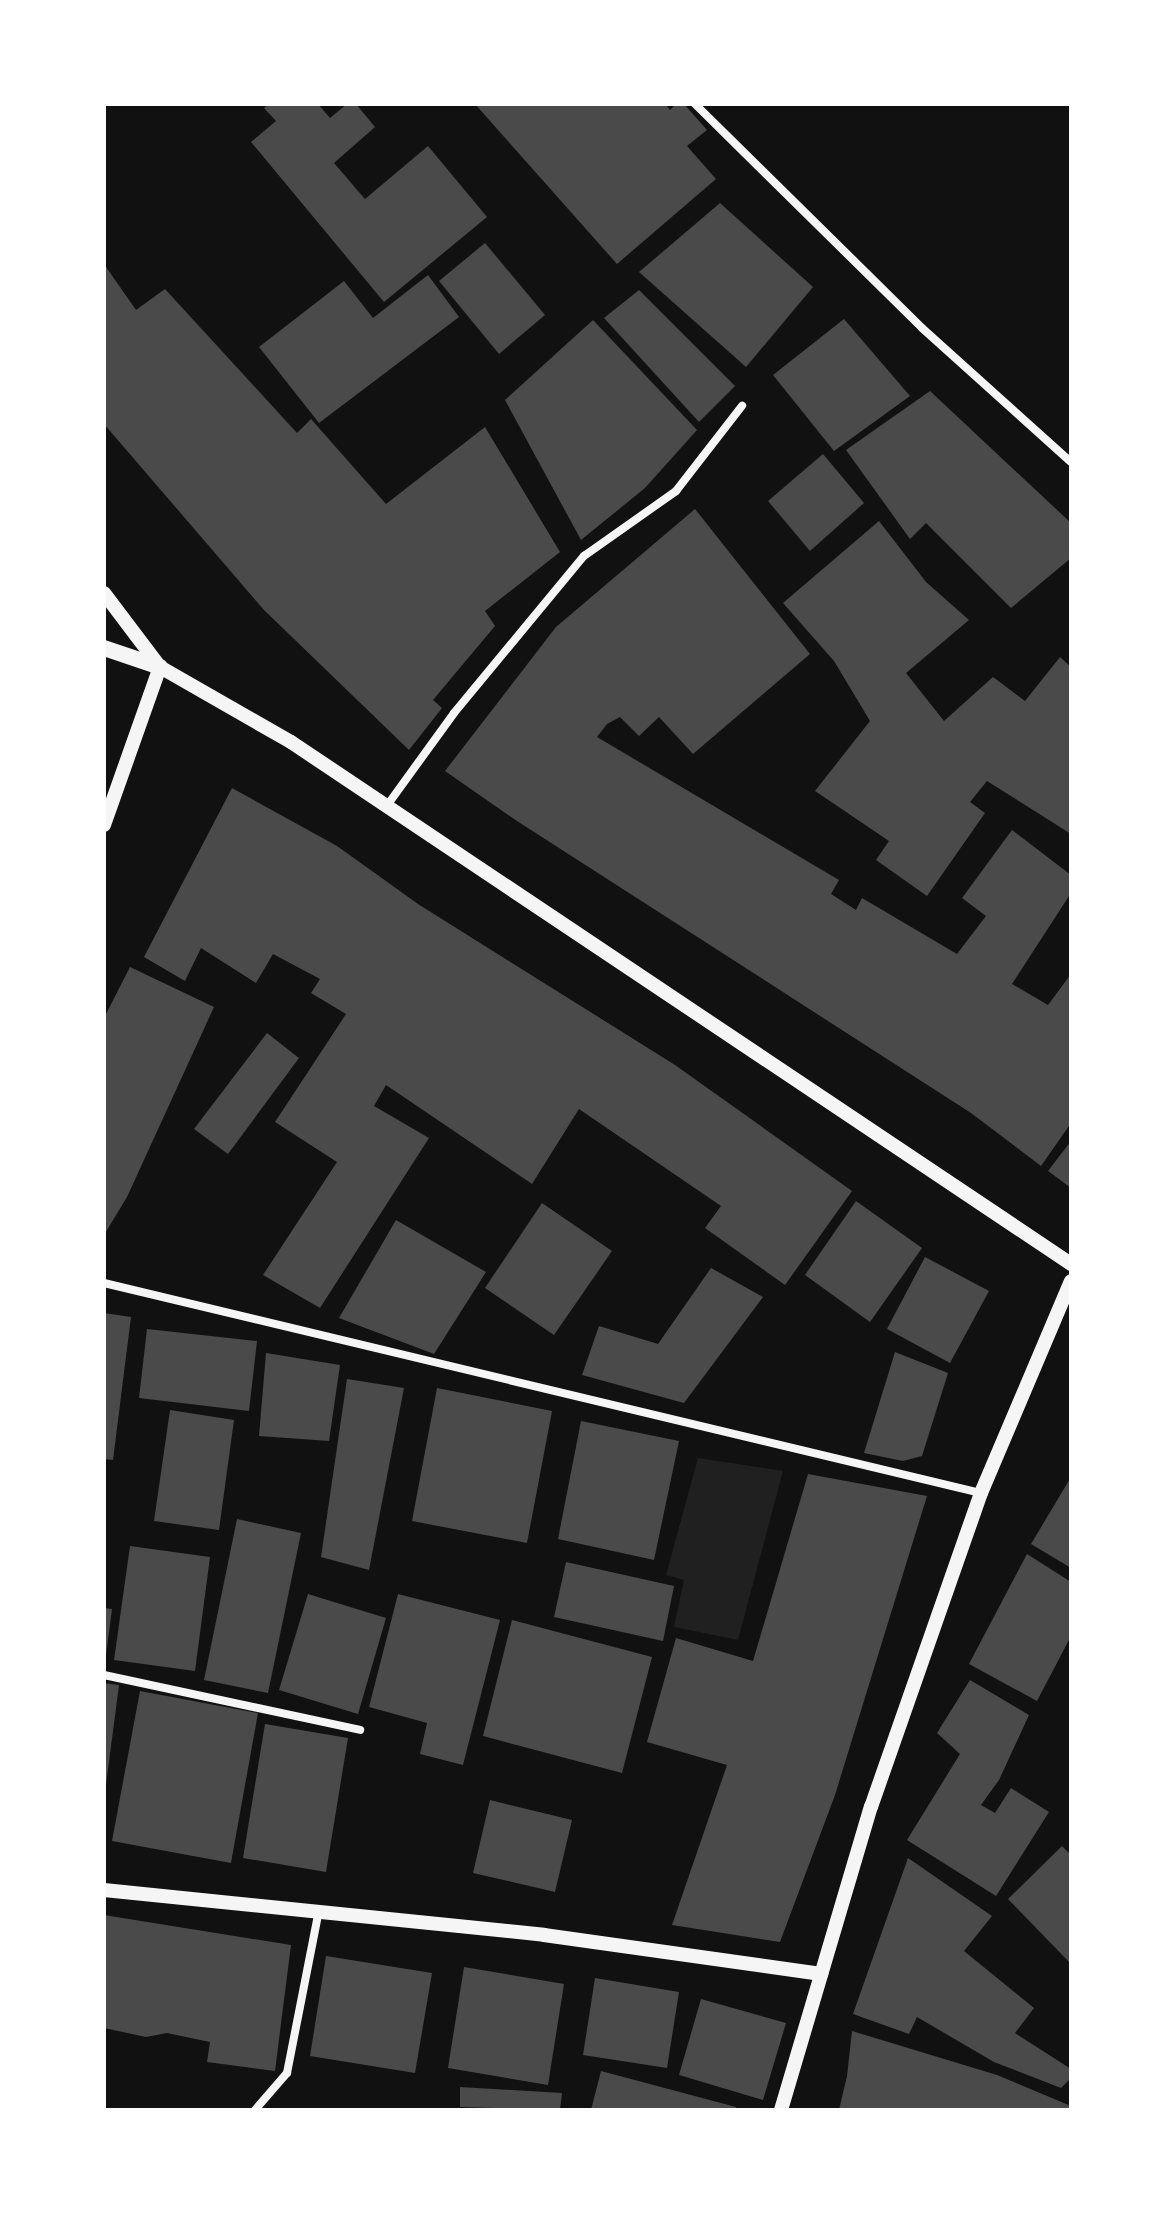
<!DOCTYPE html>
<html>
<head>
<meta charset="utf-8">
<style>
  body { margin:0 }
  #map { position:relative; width:1175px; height:2214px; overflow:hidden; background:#111; font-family:"Asap Condensed",sans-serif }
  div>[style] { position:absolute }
  .green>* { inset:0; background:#202020 }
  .building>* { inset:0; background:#4a4a4a }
  .minor>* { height:8px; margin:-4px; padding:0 4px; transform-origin:4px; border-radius:4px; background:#f5f5f5 }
  .tertiary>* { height:14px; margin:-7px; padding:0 7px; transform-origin:7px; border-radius:7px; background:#f5f5f5 }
  .secondary>* { height:16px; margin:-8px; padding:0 8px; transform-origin:8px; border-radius:8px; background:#f5f5f5 }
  span { translate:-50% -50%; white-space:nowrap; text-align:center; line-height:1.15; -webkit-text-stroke:6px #fff; paint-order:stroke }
  .frame { position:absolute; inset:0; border:106px solid #fff; pointer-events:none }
</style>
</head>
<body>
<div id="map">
  <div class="green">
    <div style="clip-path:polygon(698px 1458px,783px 1471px,738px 1640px,674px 1627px,684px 1580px,666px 1575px)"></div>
  </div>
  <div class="building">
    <div style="clip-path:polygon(269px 104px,318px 104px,330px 118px,347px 104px,356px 104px,375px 127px,334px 163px,365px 199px,428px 146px,487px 217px,384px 302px,251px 142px,276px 121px,264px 108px)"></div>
    <div style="clip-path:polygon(475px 104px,665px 104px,670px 110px,676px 104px,684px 104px,707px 130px,687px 146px,716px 179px,617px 264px)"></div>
    <div style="clip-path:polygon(720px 203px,813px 287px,746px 367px,639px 272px)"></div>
    <div style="clip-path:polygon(485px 243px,545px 315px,499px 354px,439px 281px)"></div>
    <div style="clip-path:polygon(104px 264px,136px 310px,165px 289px,297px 433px,311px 419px,386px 504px,485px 427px,560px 552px,485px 611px,495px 626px,433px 700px,442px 708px,409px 750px,264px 610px,104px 424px)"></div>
    <div style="clip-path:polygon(428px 275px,459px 317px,319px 423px,259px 347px,344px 281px,373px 318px)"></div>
    <div style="clip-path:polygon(639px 290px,735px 386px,699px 422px,604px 318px)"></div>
    <div style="clip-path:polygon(844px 319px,910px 396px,834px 451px,773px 375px)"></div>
    <div style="clip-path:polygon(593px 320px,697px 430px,645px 488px,581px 540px,505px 400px)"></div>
    <div style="clip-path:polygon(930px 391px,1071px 523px,1071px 558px,1011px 608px,926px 523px,910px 539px,846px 450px)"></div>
    <div style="clip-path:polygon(823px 454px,864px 503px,810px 551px,768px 501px)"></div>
    <div style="clip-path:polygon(695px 509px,810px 654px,693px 754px,659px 717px,639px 736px,620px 717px,607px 724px,597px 737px,839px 880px,831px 894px,856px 910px,862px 898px,957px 954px,986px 916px,962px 898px,1012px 830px,1071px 875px,1071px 893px,1012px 984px,1048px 1005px,1071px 974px,1071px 1123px,1041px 1166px,971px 1113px,517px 821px,445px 771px,556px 627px)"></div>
    <div style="clip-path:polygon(879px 521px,926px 582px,969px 620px,906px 673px,944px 721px,993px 677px,1025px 701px,1060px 657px,1071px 667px,1071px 834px,987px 781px,970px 802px,985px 813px,927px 896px,876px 860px,889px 841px,815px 791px,870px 721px,834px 661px,783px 603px)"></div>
    <div style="clip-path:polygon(232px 788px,337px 846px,418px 904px,675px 1065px,852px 1191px,785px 1285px,705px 1228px,721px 1206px,579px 1109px,532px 1184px,386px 1085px,374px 1106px,429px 1138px,320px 1308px,263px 1275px,337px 1162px,275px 1122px,346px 1014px,311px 993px,320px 979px,273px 954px,256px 983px,201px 948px,185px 981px,144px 957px)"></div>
    <div style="clip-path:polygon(130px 967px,214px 1007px,127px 1197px,104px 1235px,104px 1018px)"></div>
    <div style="clip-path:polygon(267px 1033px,299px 1058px,228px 1154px,194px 1129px)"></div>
    <div style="clip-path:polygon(1071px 1141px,1071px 1188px,1048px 1171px)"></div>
    <div style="clip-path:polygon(856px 1201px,922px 1248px,870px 1322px,805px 1275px)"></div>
    <div style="clip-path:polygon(542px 1203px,612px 1251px,554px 1335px,485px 1288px)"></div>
    <div style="clip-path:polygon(396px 1220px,486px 1272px,434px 1354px,339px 1318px)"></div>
    <div style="clip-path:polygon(925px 1257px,989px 1291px,950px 1363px,887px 1329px)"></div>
    <div style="clip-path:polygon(711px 1268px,763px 1297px,684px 1403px,582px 1375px,599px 1326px,658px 1344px)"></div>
    <div style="clip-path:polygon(104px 1313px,131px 1317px,113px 1460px,104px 1459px)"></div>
    <div style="clip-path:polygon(147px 1329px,257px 1341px,249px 1411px,139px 1398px)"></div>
    <div style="clip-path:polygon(895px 1352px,948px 1373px,922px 1456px,903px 1461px,864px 1453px)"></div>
    <div style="clip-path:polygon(266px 1353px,340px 1365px,329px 1441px,259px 1436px)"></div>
    <div style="clip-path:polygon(347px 1379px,404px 1388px,369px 1570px,321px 1557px)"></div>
    <div style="clip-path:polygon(437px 1388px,552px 1411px,527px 1543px,412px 1521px)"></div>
    <div style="clip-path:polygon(170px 1410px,234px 1420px,219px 1530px,154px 1521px)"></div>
    <div style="clip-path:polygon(581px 1421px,679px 1441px,654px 1560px,558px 1539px)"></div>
    <div style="clip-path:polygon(808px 1474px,927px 1496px,835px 1795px,780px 1942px,672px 1925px,727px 1765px,647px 1742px,676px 1638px,753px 1661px)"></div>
    <div style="clip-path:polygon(1071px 1477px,1071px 1568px,1031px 1544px)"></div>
    <div style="clip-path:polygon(237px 1519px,301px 1533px,268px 1693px,204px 1680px)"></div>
    <div style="clip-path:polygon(130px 1546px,210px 1557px,195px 1671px,114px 1660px)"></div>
    <div style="clip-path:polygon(1027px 1554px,1071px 1582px,1071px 1636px,1037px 1701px,969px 1664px)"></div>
    <div style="clip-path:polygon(566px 1562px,674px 1586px,663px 1641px,554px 1617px)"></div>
    <div style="clip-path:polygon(308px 1594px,386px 1618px,358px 1714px,279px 1690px)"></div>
    <div style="clip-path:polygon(398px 1594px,500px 1620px,463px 1765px,420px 1754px,427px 1723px,369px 1707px)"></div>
    <div style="clip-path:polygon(104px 1608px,112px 1609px,106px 1655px,104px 1655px)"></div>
    <div style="clip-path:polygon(512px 1620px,652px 1657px,622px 1773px,483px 1736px)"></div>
    <div style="clip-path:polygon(970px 1680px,1029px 1715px,999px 1780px,981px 1805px,995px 1813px,1011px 1788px,1049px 1812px,996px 1896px,907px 1840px,960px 1754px,937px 1733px)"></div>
    <div style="clip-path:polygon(104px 1683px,119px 1685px,106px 1785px,104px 1785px)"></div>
    <div style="clip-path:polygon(140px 1691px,258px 1713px,231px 1863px,112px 1841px)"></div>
    <div style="clip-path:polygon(265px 1724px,348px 1738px,326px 1872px,243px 1858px)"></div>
    <div style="clip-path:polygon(490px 1800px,572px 1820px,555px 1892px,473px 1873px)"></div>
    <div style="clip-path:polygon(1062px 1846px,1071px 1855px,1071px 1964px,1008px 1899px)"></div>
    <div style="clip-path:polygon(908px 1858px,992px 1916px,964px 1951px,1034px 2008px,1015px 2033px,1071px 2069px,1071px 2078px,1061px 2088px,994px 2062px,917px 2017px,909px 2034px,853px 2014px)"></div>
    <div style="clip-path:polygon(104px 1915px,291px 1945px,275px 2071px,207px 2062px,210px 2042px,167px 2033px,146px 2037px,104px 2028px)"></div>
    <div style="clip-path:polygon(326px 1956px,432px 1973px,415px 2073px,310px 2056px)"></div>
    <div style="clip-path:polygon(464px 1967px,564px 1984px,548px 2085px,448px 2068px)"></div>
    <div style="clip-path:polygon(595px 1978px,679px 1992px,667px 2068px,583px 2055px)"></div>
    <div style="clip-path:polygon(701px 1999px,786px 2023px,763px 2100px,679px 2075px)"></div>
    <div style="clip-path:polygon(852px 2031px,997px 2075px,1071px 2106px,1071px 2110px,839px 2110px,847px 2076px)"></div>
    <div style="clip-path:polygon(601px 2071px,736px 2107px,736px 2110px,591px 2110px)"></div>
    <div style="clip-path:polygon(460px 2087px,562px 2093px,560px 2110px,460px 2107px)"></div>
  </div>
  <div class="minor">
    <div style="left:695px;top:104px;width:319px;rotate:44.6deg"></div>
    <div style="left:922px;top:328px;width:200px;rotate:42deg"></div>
    <div style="left:386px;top:807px;width:116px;rotate:-54.1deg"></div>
    <div style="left:454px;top:713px;width:204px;rotate:-50.4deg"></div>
    <div style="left:584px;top:556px;width:113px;rotate:-35.2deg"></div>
    <div style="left:676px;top:491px;width:108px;rotate:-52.2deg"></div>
    <div style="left:104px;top:1283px;width:902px;rotate:13.47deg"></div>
    <div style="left:104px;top:1675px;width:262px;rotate:12.1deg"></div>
    <div style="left:255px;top:2110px;width:49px;rotate:-49.1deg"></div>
    <div style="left:287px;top:2073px;width:166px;rotate:-78.9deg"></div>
  </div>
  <div class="tertiary">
    <div style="left:104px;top:593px;width:93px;rotate:52.9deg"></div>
    <div style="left:160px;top:667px;width:151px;rotate:29.8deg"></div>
    <div style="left:291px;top:742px;width:939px;rotate:33.79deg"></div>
    <div style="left:104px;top:825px;width:168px;rotate:-70.5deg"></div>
    <div style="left:104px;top:1890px;width:442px;rotate:5.8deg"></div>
    <div style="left:544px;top:1935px;width:280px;rotate:8deg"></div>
    <div style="left:781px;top:2110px;width:316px;rotate:-73.5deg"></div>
    <div style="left:871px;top:1807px;width:333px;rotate:-70.7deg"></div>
    <div style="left:981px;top:1493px;width:230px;rotate:-67deg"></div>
  </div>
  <div class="secondary">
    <div style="left:104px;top:648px;width:59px;rotate:18.7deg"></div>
  </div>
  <div class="frame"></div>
</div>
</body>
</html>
